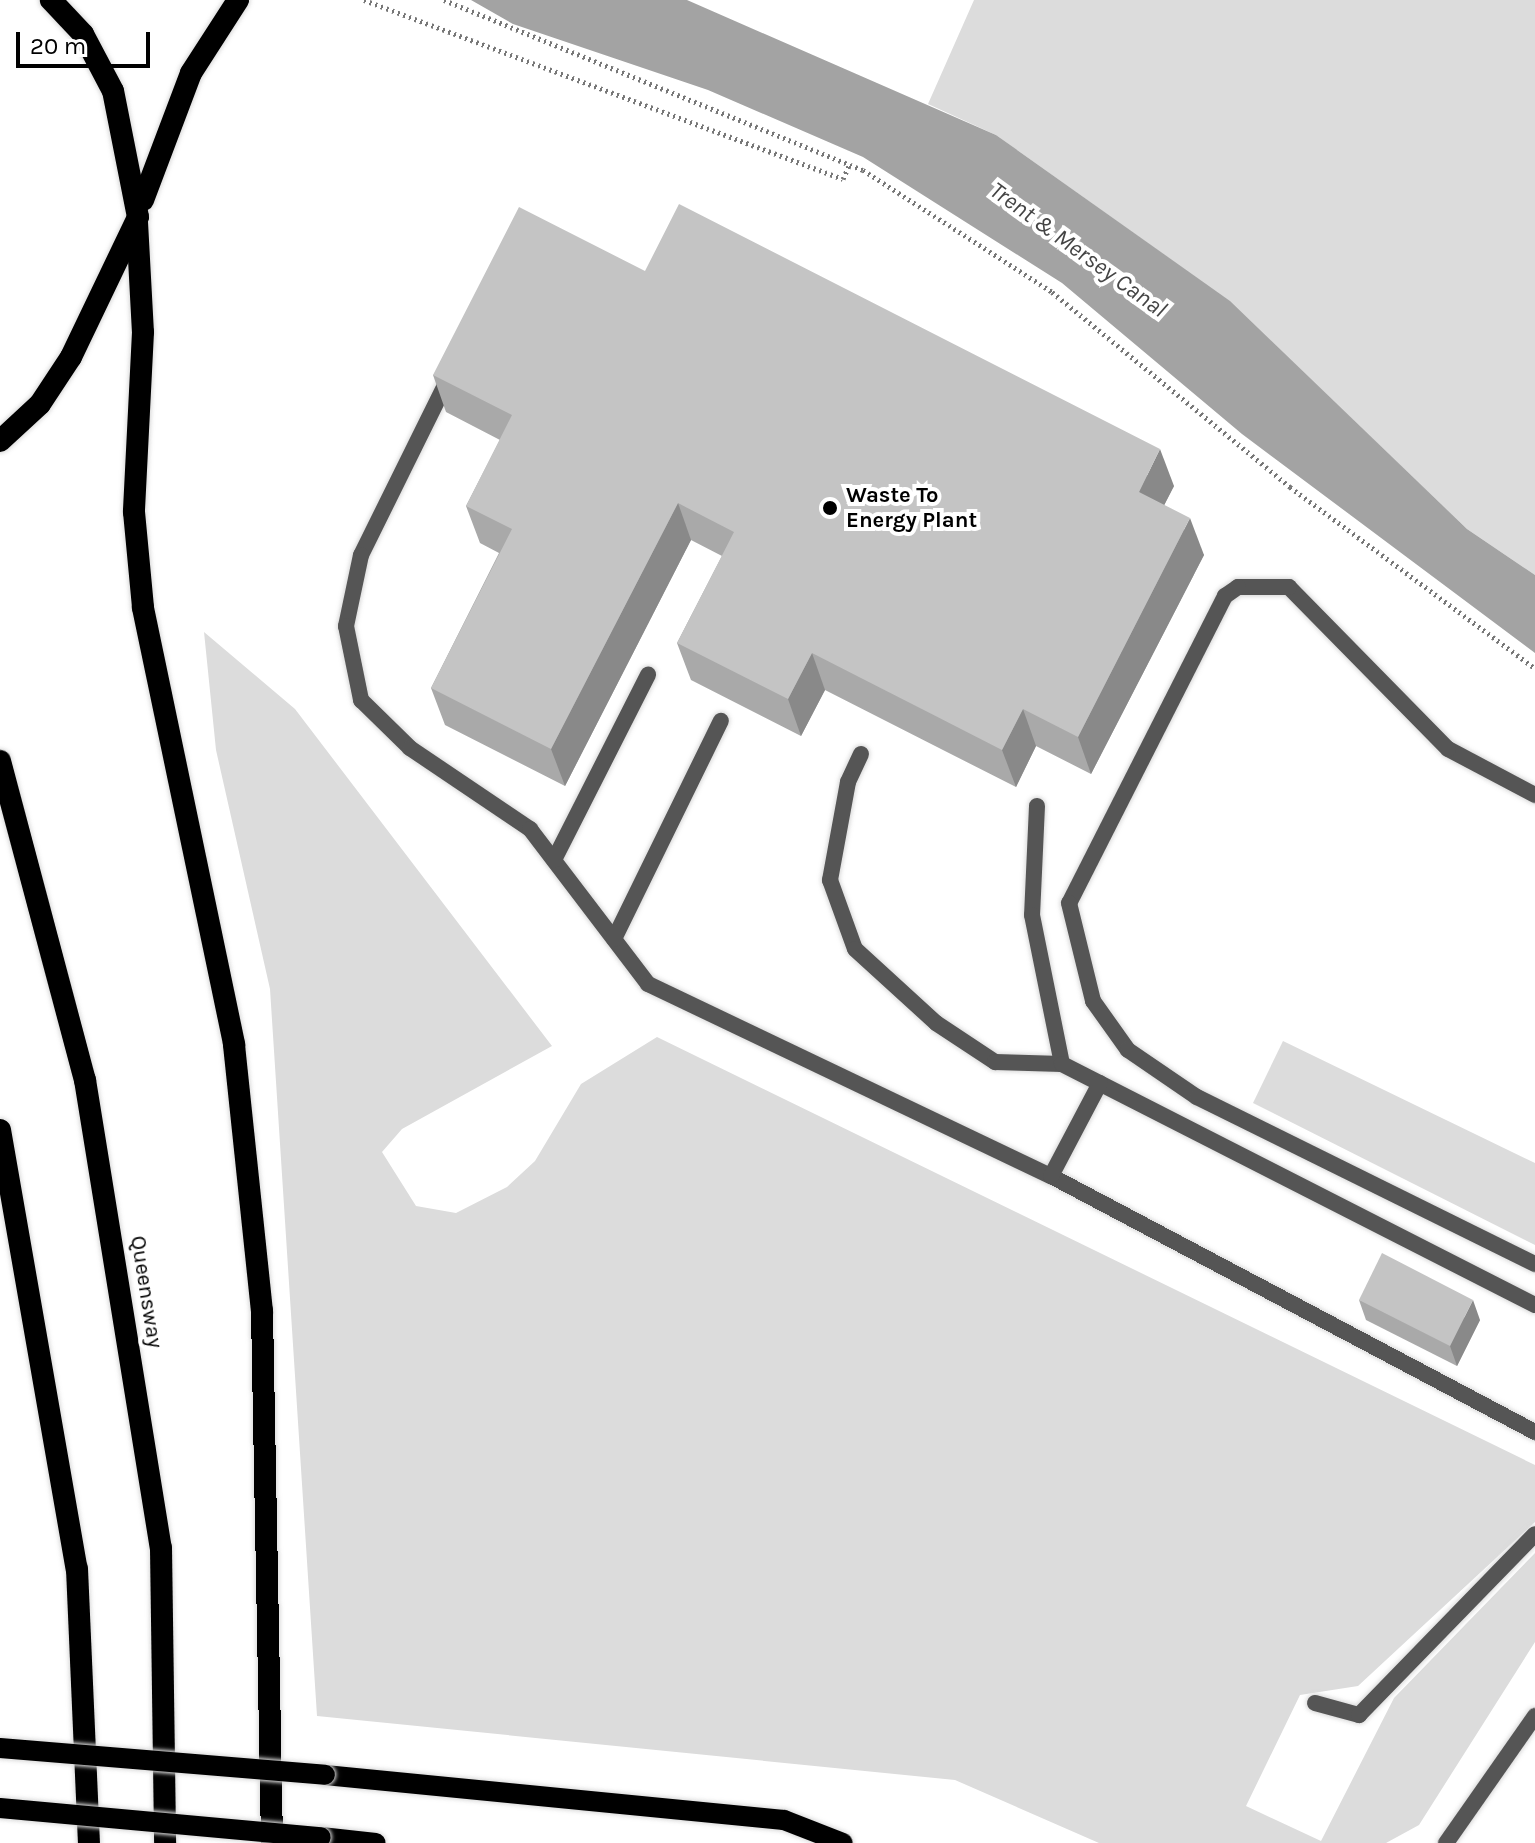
<!DOCTYPE html>
<html>
<head>
<meta charset="utf-8">
<style>
  body { margin:0 }
  #map { position:relative; width:1535px; height:1843px; overflow:hidden; background:#fff; font-family:Karla,sans-serif }
  div>[style] { position:absolute }
  .green>* { inset:0; background:#dcdcdc }
  .water>* { inset:0; background:#a3a3a3 }
  .path>* { height:5px; margin-top:-2.5px; transform-origin:0; background:repeating-linear-gradient(90deg,#777 0 2px,transparent 0 6px) }
  .roads { filter:drop-shadow(0 0 2px #dbdbdb) drop-shadow(0 0 2px #dbdbdb) }
  .service>* { height:16px; margin:-8px; padding:0 8px; transform-origin:8px; border-radius:8px; background:#555 }
  .minor>* { height:16px; margin:-8px; padding:0 8px; transform-origin:8px; border-radius:8px; background:#555 }
  .primary>* { height:20px; margin:-10px; padding:0 10px; transform-origin:10px; border-radius:10px; background:#000 }
  .trunk>* { height:22px; margin:-11px; padding:0 11px; transform-origin:11px; border-radius:11px; background:#000 }
  .bridges { filter:drop-shadow(0 0 2px #dbdbdb) drop-shadow(0 0 2px #dbdbdb) }
  .primary-bridge>* { height:20px; margin:-10px; padding:0 10px; transform-origin:10px; border-radius:10px; background:#000 }
  .wall>* { inset:0; background:#a9a9a9 }
  .shaded-wall>* { inset:0; background:#898989 }
  .building>* { inset:0; background:#c4c4c4 }
  .dots>* { width:22px; height:22px; translate:-50% -50%; box-sizing:border-box; border:4px solid #fff; border-radius:50% }
  span { translate:-50% -50%; white-space:nowrap; text-align:center; line-height:1.15; -webkit-text-stroke:8px #fff; paint-order:stroke }
  .poi-label { font-size:22px; color:#000; font-weight:700 }
  .left { translate:0 -50%; text-align:left }
  .street-label { font-size:22px; color:#000 }
  .water-label { font-size:24px; color:#444; font-style:italic }
  .scale { position:absolute; left:16px; top:32px; width:134px; height:36px; box-sizing:border-box; border:4px solid #000; border-top:0; padding-left:10px; font-size:24px; line-height:28px; white-space:nowrap; color:#000; -webkit-text-stroke:6px #fff; paint-order:stroke }
</style>
</head>
<body>
<div id="map">
  <div class="green">
    <div style="clip-path:polygon(974px 0,1535px 0,1535px 575px,1467px 529px,1229px 301px,996px 135px,928px 104px)"></div>
    <div style="clip-path:polygon(204px 632px,295px 709px,552px 1046px,402px 1129px,382px 1152px,416px 1206px,456px 1213px,507px 1187px,535px 1161px,581px 1084px,657px 1037px,1535px 1465px,1535px 1522px,1358px 1686px,1300px 1695px,1246px 1806px,1321px 1841px,1394px 1698px,1535px 1553px,1535px 1642px,1419px 1825px,1386px 1843px,1099px 1843px,955px 1780px,317px 1716px,270px 989px,216px 750px)"></div>
    <div style="clip-path:polygon(1283px 1041px,1535px 1163px,1535px 1245px,1253px 1103px)"></div>
  </div>
  <div class="water">
    <div style="clip-path:polygon(471px 0,687px 0,996px 135px,1230px 301px,1467px 529px,1535px 575px,1535px 653px,1242px 434px,1062px 283px,863px 157px,708px 90px,513px 24px)"></div>
  </div>
  <div class="path">
    <div style="left:364px;top:0;width:511px;rotate:20.49deg"></div>
    <div style="left:843px;top:179px;width:17px;rotate:-66deg"></div>
    <div style="left:444px;top:0;width:452px;rotate:22.1deg"></div>
    <div style="left:863px;top:170px;width:225px;rotate:32.8deg"></div>
    <div style="left:1052px;top:292px;width:308px;rotate:39.3deg"></div>
    <div style="left:1290px;top:487px;width:305px;rotate:36.5deg"></div>
  </div>
  <div class="roads">
    <div class="service">
      <div style="left:450px;top:375px;width:201px;rotate:116.3deg"></div>
      <div style="left:361px;top:555px;width:73px;rotate:101.9deg"></div>
      <div style="left:346px;top:626px;width:76px;rotate:78.5deg"></div>
      <div style="left:361px;top:700px;width:69px;rotate:44.4deg"></div>
      <div style="left:410px;top:748px;width:145px;rotate:34deg"></div>
      <div style="left:530px;top:829px;width:195px;rotate:52.7deg"></div>
      <div style="left:648px;top:984px;width:446px;rotate:25.5deg"></div>
      <div style="left:1051px;top:1176px;width:548px;rotate:27.88deg"></div>
      <div style="left:861px;top:754px;width:31px;rotate:115deg"></div>
      <div style="left:848px;top:782px;width:100px;rotate:100.4deg"></div>
      <div style="left:830px;top:880px;width:73px;rotate:70.1deg"></div>
      <div style="left:855px;top:949px;width:110px;rotate:42.4deg"></div>
      <div style="left:936px;top:1023px;width:71px;rotate:33.5deg"></div>
      <div style="left:995px;top:1062px;width:67px;rotate:1.7deg"></div>
      <div style="left:1535px;top:795px;width:98px;rotate:-152.1deg"></div>
      <div style="left:1448px;top:749px;width:227px;rotate:-134.5deg"></div>
      <div style="left:1289px;top:587px;width:51px;rotate:180deg"></div>
      <div style="left:1238px;top:587px;width:16px;rotate:145deg"></div>
      <div style="left:1225px;top:596px;width:344px;rotate:116.9deg"></div>
      <div style="left:1069px;top:903px;width:101px;rotate:76.2deg"></div>
      <div style="left:1093px;top:1001px;width:60px;rotate:54.5deg"></div>
      <div style="left:1128px;top:1050px;width:83px;rotate:34.3deg"></div>
      <div style="left:1197px;top:1097px;width:377px;rotate:26.3deg"></div>
      <div style="left:1037px;top:806px;width:109px;rotate:92.6deg"></div>
      <div style="left:1032px;top:915px;width:152px;rotate:78.6deg"></div>
      <div style="left:1062px;top:1064px;width:531px;rotate:27deg"></div>
      <div style="left:554px;top:860px;width:208px;rotate:-63.1deg"></div>
      <div style="left:614px;top:939px;width:243px;rotate:-63.9deg"></div>
      <div style="left:1051px;top:1176px;width:105px;rotate:-62.2deg"></div>
      <div style="left:1315px;top:1703px;width:46px;rotate:15.3deg"></div>
      <div style="left:1359px;top:1715px;width:252px;rotate:-45.8deg"></div>
    </div>
    <div class="minor">
      <div style="left:1446px;top:1843px;width:155px;rotate:-55deg"></div>
    </div>
    <div class="primary">
      <div style="left:325px;top:1775px;width:461px;rotate:5.6deg"></div>
      <div style="left:784px;top:1820px;width:63px;rotate:21.3deg"></div>
      <div style="left:321px;top:1837px;width:55px;rotate:6.2deg"></div>
    </div>
    <div class="trunk">
      <div style="left:143px;top:200px;width:136px;rotate:-69.3deg"></div>
      <div style="left:191px;top:73px;width:87px;rotate:-57.2deg"></div>
      <div style="left:137px;top:222px;width:110px;rotate:86.9deg"></div>
      <div style="left:143px;top:332px;width:180px;rotate:92.9deg"></div>
      <div style="left:134px;top:512px;width:96px;rotate:84.6deg"></div>
      <div style="left:143px;top:608px;width:446px;rotate:78.2deg"></div>
      <div style="left:234px;top:1045px;width:267px;rotate:84deg"></div>
      <div style="left:262px;top:1311px;width:532px;rotate:88.92deg"></div>
      <div style="left:0;top:441px;width:54px;rotate:-42.8deg"></div>
      <div style="left:40px;top:404px;width:56px;rotate:-56.6deg"></div>
      <div style="left:71px;top:357px;width:155px;rotate:-64.4deg"></div>
      <div style="left:138px;top:217px;width:128px;rotate:-101.2deg"></div>
      <div style="left:113px;top:91px;width:64px;rotate:-117.8deg"></div>
      <div style="left:83px;top:34px;width:47px;rotate:-133.3deg"></div>
      <div style="left:0;top:761px;width:330px;rotate:75.1deg"></div>
      <div style="left:85px;top:1080px;width:474px;rotate:80.8deg"></div>
      <div style="left:161px;top:1548px;width:295px;rotate:89.2deg"></div>
      <div style="left:0;top:1130px;width:446px;rotate:80.1deg"></div>
      <div style="left:77px;top:1569px;width:274px;rotate:87.5deg"></div>
    </div>
  </div>
  <div class="bridges">
    <div class="primary-bridge">
      <div style="left:0;top:1748px;width:326px;rotate:4.7deg"></div>
      <div style="left:0;top:1808px;width:322px;rotate:5.2deg"></div>
    </div>
  </div>
  <div class="wall">
    <div style="clip-path:polygon(645px 271px,1174px 486px,1164px 505px,1204px 555px,1091px 774px,1036px 746px,1016px 787px,825px 690px,801px 736px,691px 680px,677px 643px,722px 556px,691px 540px,565px 786px,445px 725px,431px 688px,499px 553px,480px 543px,466px 506px,500px 440px,446px 412px,433px 375px)"></div>
    <div style="clip-path:polygon(1359px 1300px,1480px 1320px,1457px 1366px,1366px 1320px)"></div>
  </div>
  <div class="shaded-wall">
    <div style="clip-path:polygon(1160px 449px,1174px 486px,1152px 529px,1139px 492px)"></div>
    <div style="clip-path:polygon(678px 503px,691px 540px,565px 786px,551px 749px)"></div>
    <div style="clip-path:polygon(1190px 518px,1204px 555px,1091px 774px,1078px 737px)"></div>
    <div style="clip-path:polygon(812px 653px,825px 690px,801px 736px,788px 699px)"></div>
    <div style="clip-path:polygon(1023px 709px,1036px 746px,1016px 787px,1002px 750px)"></div>
    <div style="clip-path:polygon(1473px 1300px,1480px 1320px,1457px 1366px,1450px 1346px)"></div>
  </div>
  <div class="building">
    <div style="clip-path:polygon(679px 204px,1160px 449px,1139px 492px,1190px 518px,1078px 737px,1023px 709px,1002px 750px,812px 653px,788px 699px,677px 643px,734px 532px,678px 503px,551px 749px,431px 688px,512px 529px,466px 506px,512px 415px,433px 375px,519px 207px,645px 271px)"></div>
    <div style="clip-path:polygon(1382px 1253px,1473px 1300px,1450px 1346px,1359px 1300px)"></div>
  </div>
  <div class="dots">
    <div style="left:830px;top:508px;background:#000"></div>
  </div>
  <div class="poi-label">
    <span class="left" style="left:846px;top:508px">Waste To<br>Energy Plant</span>
  </div>
  <div class="street-label">
    <span style="left:146px;top:1292px;rotate:81deg">Queensway</span>
  </div>
  <div class="water-label">
    <span style="left:1078px;top:250px;rotate:36deg">Trent &amp; Mersey Canal</span>
  </div>
  <div class="scale">20 m</div>
</div>
</body>
</html>
